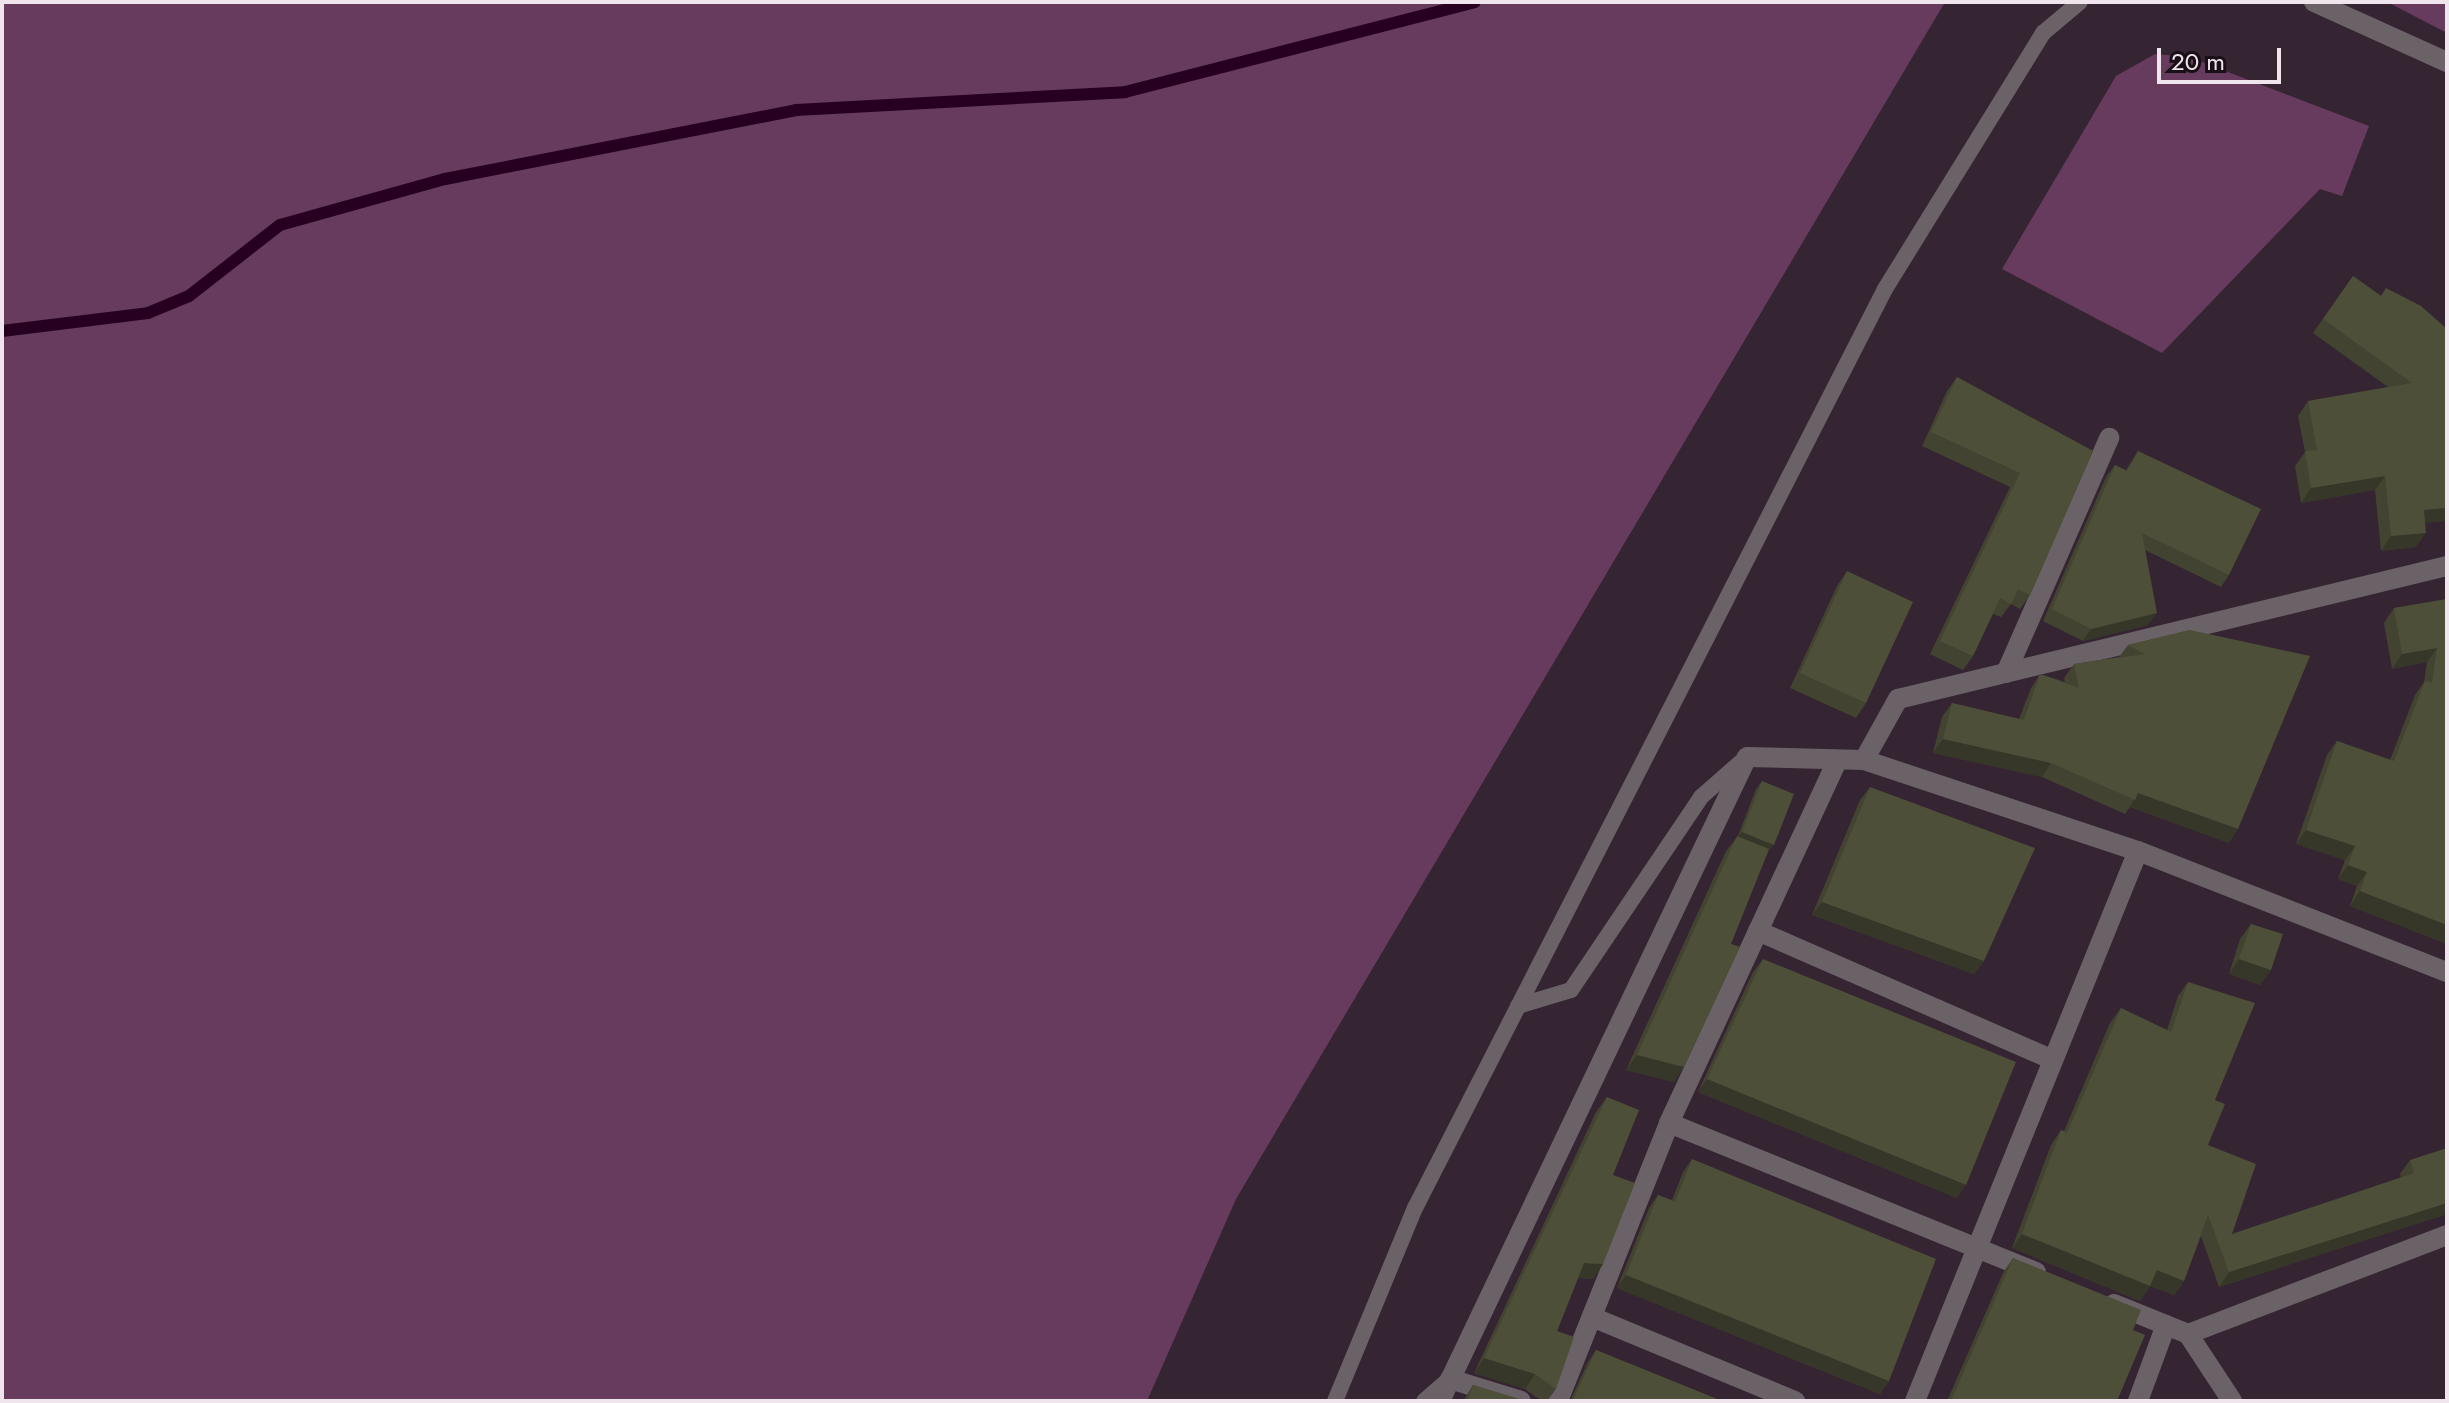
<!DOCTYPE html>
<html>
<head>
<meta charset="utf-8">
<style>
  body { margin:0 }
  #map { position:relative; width:2449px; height:1403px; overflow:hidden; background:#352431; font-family:Jost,sans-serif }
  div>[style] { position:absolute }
  .green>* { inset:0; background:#663b5d }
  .stream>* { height:12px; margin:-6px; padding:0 6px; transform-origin:6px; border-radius:6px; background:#270021 }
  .service>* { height:16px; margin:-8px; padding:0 8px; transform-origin:8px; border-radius:8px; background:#6b6268 }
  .minor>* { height:20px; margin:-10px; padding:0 10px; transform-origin:10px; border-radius:10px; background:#6b6268 }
  .tertiary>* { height:20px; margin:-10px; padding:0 10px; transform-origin:10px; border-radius:10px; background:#6b6268 }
  .wall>* { inset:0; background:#424431 }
  .shaded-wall>* { inset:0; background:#363728 }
  .building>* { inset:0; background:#4d4f39 }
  span { translate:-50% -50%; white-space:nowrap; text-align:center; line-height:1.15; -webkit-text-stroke:7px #181016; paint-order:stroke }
  .frame { position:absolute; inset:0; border:4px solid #f0e4ed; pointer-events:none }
  .scale { position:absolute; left:2157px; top:48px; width:124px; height:36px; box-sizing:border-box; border:4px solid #f0e4ed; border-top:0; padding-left:10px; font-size:24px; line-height:28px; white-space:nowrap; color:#f0e4ed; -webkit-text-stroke:6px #181016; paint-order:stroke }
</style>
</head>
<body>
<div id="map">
  <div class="green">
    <div style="clip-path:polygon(2px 2px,1945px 2px,1236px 1199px,1147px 1401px,2px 1401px)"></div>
    <div style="clip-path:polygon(2389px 2px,2447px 2px,2447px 33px,2391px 4px)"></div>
    <div style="clip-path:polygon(2155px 54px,2189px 57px,2369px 126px,2342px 196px,2320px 189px,2162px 353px,2002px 269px,2116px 76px)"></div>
  </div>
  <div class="stream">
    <div style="left:2px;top:331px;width:147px;rotate:-7deg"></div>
    <div style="left:148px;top:313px;width:44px;rotate:-22.5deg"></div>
    <div style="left:189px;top:296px;width:115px;rotate:-38deg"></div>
    <div style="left:280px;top:225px;width:171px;rotate:-15.6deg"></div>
    <div style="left:445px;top:179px;width:358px;rotate:-11.1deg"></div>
    <div style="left:796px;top:110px;width:329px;rotate:-3.1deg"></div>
    <div style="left:1125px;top:92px;width:361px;rotate:-14.4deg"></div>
  </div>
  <div class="service">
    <div style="left:1518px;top:1006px;width:55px;rotate:-16.8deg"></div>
    <div style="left:1571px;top:990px;width:233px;rotate:-56deg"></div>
    <div style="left:1701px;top:797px;width:55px;rotate:-41.3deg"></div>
    <div style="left:1335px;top:1401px;width:209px;rotate:-67.5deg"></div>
    <div style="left:1415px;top:1208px;width:1032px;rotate:-62.91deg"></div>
    <div style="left:1885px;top:289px;width:301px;rotate:-58.3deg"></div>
    <div style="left:2043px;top:33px;width:48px;rotate:-40deg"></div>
    <div style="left:1424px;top:1401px;width:30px;rotate:-41deg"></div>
  </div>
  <div class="minor">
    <div style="left:2314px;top:2px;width:146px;rotate:24.3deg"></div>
    <div style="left:2006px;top:673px;width:257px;rotate:-66.3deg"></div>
    <div style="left:1864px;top:760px;width:70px;rotate:-60.9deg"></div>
    <div style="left:1898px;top:699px;width:565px;rotate:-13.62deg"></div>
    <div style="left:1758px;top:931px;width:320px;rotate:23.6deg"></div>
    <div style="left:1669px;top:1123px;width:396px;rotate:22.1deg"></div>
    <div style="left:2114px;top:1304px;width:80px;rotate:22.1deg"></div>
    <div style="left:2188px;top:1334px;width:277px;rotate:-20.9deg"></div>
    <div style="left:1592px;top:1317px;width:220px;rotate:22.5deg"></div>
    <div style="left:2188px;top:1334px;width:80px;rotate:56.7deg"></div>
    <div style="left:1450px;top:1379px;width:74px;rotate:17.2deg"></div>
    <div style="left:1440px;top:1401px;width:713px;rotate:-64.51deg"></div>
    <div style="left:1747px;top:757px;width:117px;rotate:1.5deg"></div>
    <div style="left:1864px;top:760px;width:289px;rotate:18.4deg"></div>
    <div style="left:2138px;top:851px;width:332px;rotate:21.4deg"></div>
    <div style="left:1558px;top:1401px;width:299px;rotate:-68.2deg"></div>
    <div style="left:1669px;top:1123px;width:395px;rotate:-65.1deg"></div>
    <div style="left:2138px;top:1401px;width:81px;rotate:-69.8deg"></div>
  </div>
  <div class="tertiary">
    <div style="left:1915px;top:1401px;width:593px;rotate:-67.93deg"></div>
  </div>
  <div class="wall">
    <div style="clip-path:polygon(2353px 276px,2381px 296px,2421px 306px,2425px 523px,2416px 547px,2381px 551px,2375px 490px,2301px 503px,2295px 466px,2305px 452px,2298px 416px,2308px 401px,2388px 387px,2313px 333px)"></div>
    <div style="clip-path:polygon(1957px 377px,2093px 451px,2030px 595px,2020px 609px,2011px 604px,2001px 617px,1993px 614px,1973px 656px,1963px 670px,1930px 654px,2010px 487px,1922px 446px,1947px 391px)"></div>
    <div style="clip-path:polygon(2138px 451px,2229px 575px,2221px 587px,2145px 550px,2148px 625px,2083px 641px,2043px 621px,2106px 477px,2115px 465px,2126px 470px)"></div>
    <div style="clip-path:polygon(1847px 571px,1866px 703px,1856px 718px,1790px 688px,1837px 586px)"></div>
    <div style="clip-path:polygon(2447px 599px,2447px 944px,2350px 906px,2357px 886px,2338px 879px,2345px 860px,2296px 844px,2327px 755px,2337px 741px,2390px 760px,2415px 695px,2424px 682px,2427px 662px,2392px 669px,2384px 623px,2394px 608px)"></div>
    <div style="clip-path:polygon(2190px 630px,2229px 843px,2130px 807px,2125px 814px,2042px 777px,1933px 753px,1942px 717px,1952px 703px,2019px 719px,2031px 688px,2040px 674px,2065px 682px,2064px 678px,2074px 664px,2119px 657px,2128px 645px)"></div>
    <div style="clip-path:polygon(1762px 781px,1768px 852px,1674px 1082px,1626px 1070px,1726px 851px,1738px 836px,1756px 789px)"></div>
    <div style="clip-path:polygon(1870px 787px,1984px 961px,1974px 974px,1812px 915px,1860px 800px)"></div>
    <div style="clip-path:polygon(2251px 924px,2271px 970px,2260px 985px,2229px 974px,2240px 939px)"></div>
    <div style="clip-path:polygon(1763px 959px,1957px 1198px,1698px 1092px,1753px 972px)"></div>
    <div style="clip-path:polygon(2188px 982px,2215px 1100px,2208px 1145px,2232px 1234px,2401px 1178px,2400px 1174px,2410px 1160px,2447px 1214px,2219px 1287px,2201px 1236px,2184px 1281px,2174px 1295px,2150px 1286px,2140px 1301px,2012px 1248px,2051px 1145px,2061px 1130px,2064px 1131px,2110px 1023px,2121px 1008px,2167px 1030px,2178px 996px)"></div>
    <div style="clip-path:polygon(1607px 1097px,1613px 1175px,1603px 1264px,1593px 1279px,1578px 1278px,1557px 1331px,1556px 1389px,1547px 1401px,1542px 1401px,1525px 1389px,1474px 1373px,1596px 1112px)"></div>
    <div style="clip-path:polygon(1692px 1159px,1889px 1381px,1880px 1394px,1617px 1288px,1649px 1208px,1658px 1195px,1672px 1200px,1683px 1172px)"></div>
    <div style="clip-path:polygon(2013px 1258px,2133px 1330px,2117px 1401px,1947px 1401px,2003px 1273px)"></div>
    <div style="clip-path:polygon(1596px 1350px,1722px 1401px,1570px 1401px,1588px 1362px)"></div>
    <div style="clip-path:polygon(1473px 1385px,1523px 1401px,1463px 1401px)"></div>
  </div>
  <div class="shaded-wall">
    <div style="clip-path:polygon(2385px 476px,2375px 490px,2301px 503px,2311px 488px)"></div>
    <div style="clip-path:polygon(2447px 508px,2447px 521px,2413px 524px,2424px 510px)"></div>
    <div style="clip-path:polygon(2426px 533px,2416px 547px,2381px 551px,2391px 536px)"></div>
    <div style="clip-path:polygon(2157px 613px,2148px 625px,2083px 641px,2091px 629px)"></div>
    <div style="clip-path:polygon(2437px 648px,2427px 662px,2392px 669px,2402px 654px)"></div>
    <div style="clip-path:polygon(1943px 739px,2051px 763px,2042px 777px,1933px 753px)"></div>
    <div style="clip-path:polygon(2138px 793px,2238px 829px,2229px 843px,2130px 807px)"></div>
    <div style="clip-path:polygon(2306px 830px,2355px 846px,2345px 860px,2296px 844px)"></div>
    <div style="clip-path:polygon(1742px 832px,1774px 845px,1768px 852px,1736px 839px)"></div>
    <div style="clip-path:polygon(2348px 865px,2367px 872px,2357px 886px,2338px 879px)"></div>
    <div style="clip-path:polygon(2360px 891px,2447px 925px,2447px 944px,2350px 906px)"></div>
    <div style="clip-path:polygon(1822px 902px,1984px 961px,1974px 974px,1812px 915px)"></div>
    <div style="clip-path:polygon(2239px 959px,2271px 970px,2260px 985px,2229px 974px)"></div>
    <div style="clip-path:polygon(1637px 1055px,1684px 1067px,1674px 1082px,1626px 1070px)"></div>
    <div style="clip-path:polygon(1707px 1079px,1966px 1185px,1957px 1198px,1698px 1092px)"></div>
    <div style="clip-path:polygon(2447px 1203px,2447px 1214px,2219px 1287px,2229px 1272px)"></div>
    <div style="clip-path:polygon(2022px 1234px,2157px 1270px,2184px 1281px,2174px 1295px,2150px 1286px,2140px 1301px,2012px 1248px)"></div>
    <div style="clip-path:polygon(1584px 1263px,1603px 1264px,1593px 1279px,1573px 1278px)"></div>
    <div style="clip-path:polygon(1626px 1275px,1889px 1381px,1880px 1394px,1617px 1288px)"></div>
    <div style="clip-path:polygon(1484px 1358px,1535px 1374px,1525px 1389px,1474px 1373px)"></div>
  </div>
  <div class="building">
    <div style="clip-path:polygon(2353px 276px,2381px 296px,2386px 288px,2421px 306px,2447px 329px,2447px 508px,2424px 510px,2426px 533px,2391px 536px,2385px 476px,2311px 488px,2305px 451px,2317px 450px,2308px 401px,2412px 383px,2323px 319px)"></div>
    <div style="clip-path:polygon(1957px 377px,2093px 451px,2030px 595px,2018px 589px,2011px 604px,2000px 598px,1973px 656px,1940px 641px,2020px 473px,1931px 432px)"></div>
    <div style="clip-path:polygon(2138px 451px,2261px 509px,2229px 575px,2142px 533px,2157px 613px,2091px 629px,2052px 609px,2115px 465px,2127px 471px)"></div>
    <div style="clip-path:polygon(1847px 571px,1913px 602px,1866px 703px,1800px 673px)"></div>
    <div style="clip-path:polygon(2447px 599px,2447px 925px,2360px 891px,2367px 872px,2348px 865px,2355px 846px,2306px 830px,2337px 741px,2394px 761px,2425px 681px,2432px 683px,2437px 648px,2402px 654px,2394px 608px)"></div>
    <div style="clip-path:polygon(2190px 630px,2310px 656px,2238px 829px,2138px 793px,2135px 800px,2051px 763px,1943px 739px,1952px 703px,2024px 720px,2040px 674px,2079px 688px,2074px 664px,2145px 654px,2128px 645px)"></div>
    <div style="clip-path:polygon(1762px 781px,1794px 794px,1774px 845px,1742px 832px)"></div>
    <div style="clip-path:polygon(1870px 787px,2035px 848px,1984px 961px,1822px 902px)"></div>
    <div style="clip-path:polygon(1737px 836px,1769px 849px,1731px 944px,1740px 947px,1684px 1067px,1637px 1055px)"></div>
    <div style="clip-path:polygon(2251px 924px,2283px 934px,2271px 970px,2239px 959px)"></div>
    <div style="clip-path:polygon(1763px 959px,2016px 1062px,1966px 1185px,1707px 1079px)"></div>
    <div style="clip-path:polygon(2188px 982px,2255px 1003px,2215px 1100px,2225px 1104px,2208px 1145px,2256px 1164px,2232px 1234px,2414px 1173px,2410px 1160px,2447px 1148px,2447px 1203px,2229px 1272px,2208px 1215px,2184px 1281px,2157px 1270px,2150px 1286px,2022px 1234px,2061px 1130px,2067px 1133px,2121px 1008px,2171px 1032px)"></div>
    <div style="clip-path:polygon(1607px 1097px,1639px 1110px,1613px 1175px,1635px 1183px,1603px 1264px,1584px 1263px,1557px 1331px,1574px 1337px,1556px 1389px,1535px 1374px,1484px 1358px)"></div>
    <div style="clip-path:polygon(1692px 1159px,1936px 1259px,1889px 1381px,1626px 1275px,1658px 1195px,1675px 1202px)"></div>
    <div style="clip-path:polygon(2013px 1258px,2141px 1310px,2133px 1330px,2145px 1335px,2117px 1401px,1951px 1401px)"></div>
    <div style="clip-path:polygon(1596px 1350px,1722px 1401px,1573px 1400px)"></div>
    <div style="clip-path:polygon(1473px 1385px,1523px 1400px,1467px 1401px)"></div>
  </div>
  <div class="frame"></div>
  <div class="scale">20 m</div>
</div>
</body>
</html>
